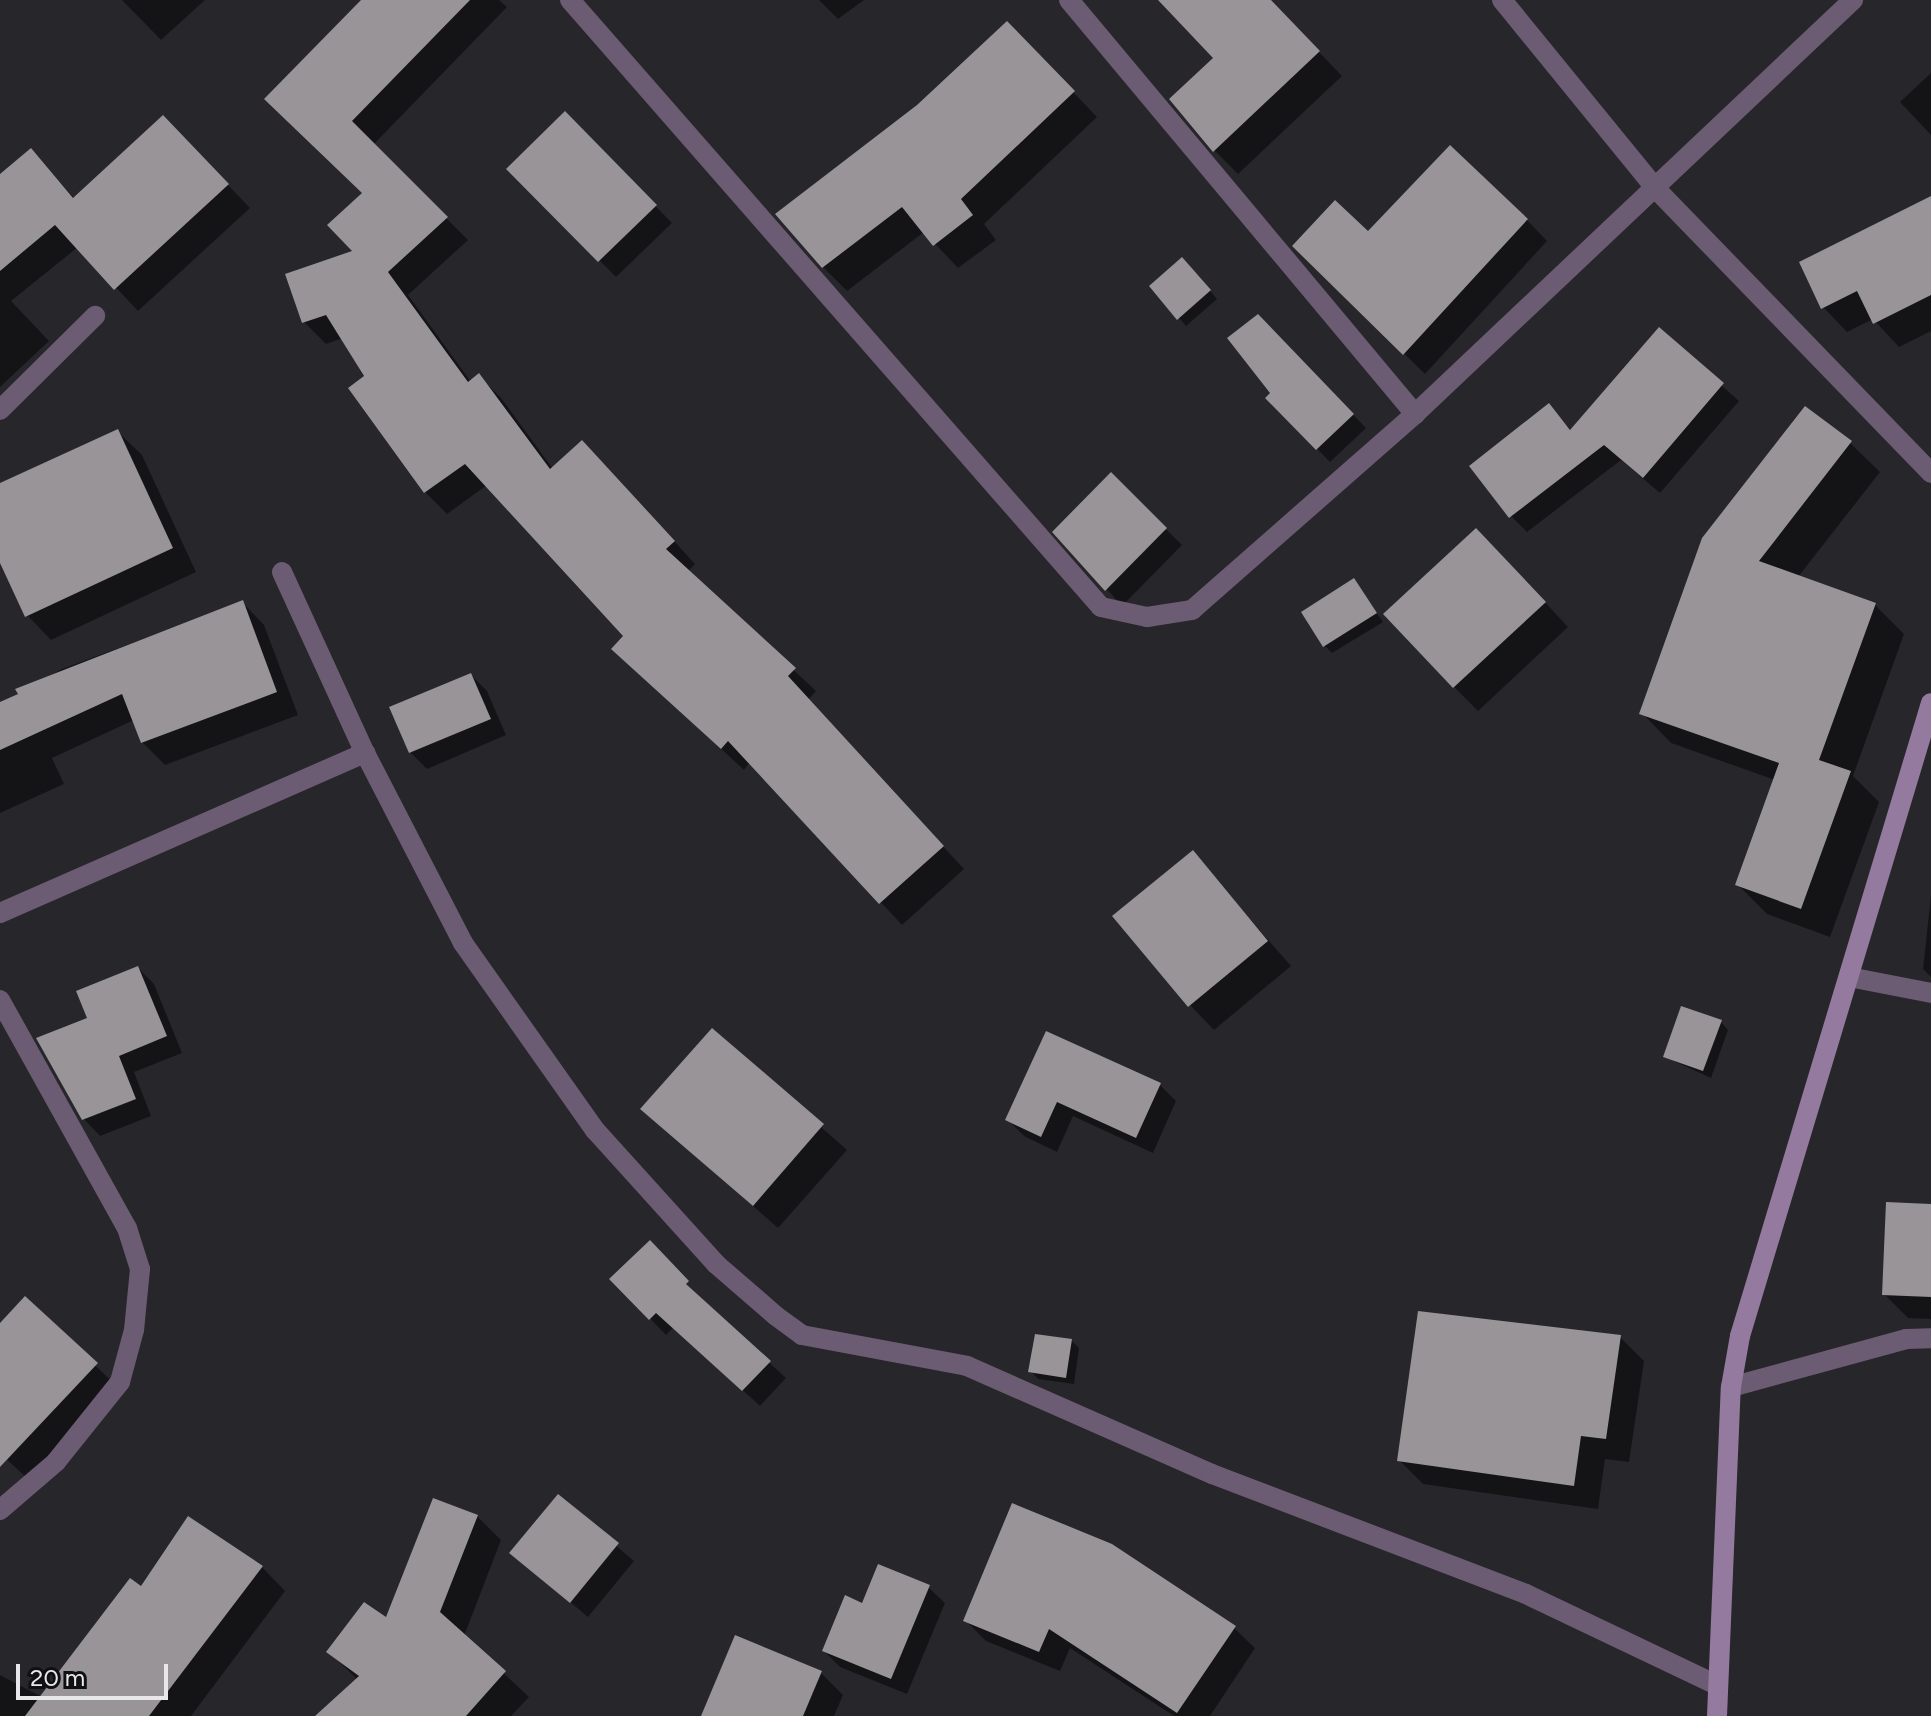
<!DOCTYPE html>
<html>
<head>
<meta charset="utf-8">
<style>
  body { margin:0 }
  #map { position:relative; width:1931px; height:1716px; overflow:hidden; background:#27262a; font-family:Figtree,sans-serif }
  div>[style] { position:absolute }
  .shadow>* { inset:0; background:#0007 }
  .building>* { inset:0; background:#989497 }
  .street>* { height:20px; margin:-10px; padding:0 10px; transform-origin:10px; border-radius:10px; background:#6c5c73 }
  .secondary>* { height:20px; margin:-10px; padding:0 10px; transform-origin:10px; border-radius:10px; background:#937a9e }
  span { translate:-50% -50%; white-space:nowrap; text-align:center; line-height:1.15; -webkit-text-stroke:8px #100f11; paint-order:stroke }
  .scale { position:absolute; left:16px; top:1664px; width:152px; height:36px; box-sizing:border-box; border:4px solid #e8e7e9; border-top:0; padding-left:10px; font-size:24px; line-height:28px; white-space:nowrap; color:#e8e7e9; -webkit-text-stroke:6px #100f11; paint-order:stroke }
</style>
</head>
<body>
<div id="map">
  <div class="shadow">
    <div style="clip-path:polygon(122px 0,205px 0,161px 40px)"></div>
    <div style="clip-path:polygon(364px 0,499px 0,507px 7px,373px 145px,468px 240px,408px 295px,471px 382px,479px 376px,501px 398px,553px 469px,604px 464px,695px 564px,688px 571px,816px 691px,808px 700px,964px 869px,902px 925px,750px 762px,744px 770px,636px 670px,626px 636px,487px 485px,447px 514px,425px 492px,343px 338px,326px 344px,304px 322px,355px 252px,364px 193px,289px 121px)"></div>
    <div style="clip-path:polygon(819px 0,864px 0,838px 19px)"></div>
    <div style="clip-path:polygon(1161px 0,1269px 0,1342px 76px,1238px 174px,1214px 150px,1216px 58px)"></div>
    <div style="clip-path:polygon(1031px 48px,1097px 117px,984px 224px,996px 240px,958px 268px,924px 232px,847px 291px,823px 267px)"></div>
    <div style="clip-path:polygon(1931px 73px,1931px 135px,1900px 102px)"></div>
    <div style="clip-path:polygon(565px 114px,672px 223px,616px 277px,509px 169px)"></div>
    <div style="clip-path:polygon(185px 140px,250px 208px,138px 311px,78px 247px,11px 301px,49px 341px,0 387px,0 177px,31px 151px,75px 199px)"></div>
    <div style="clip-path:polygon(1931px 199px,1931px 331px,1899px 347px,1873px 319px,1847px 332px,1823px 307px)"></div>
    <div style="clip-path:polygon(1527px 220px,1547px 241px,1425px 374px,1294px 246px)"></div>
    <div style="clip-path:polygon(1190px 267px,1217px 299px,1186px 326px,1179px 318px)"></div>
    <div style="clip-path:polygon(1258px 317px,1366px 428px,1330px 462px,1268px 398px,1273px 393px)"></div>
    <div style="clip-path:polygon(1659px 330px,1739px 401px,1660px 493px,1621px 460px,1527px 532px,1511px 516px,1549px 406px,1572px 431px)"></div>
    <div style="clip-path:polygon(117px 431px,142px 455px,196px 572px,51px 640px,27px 615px,0 558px,0 486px)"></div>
    <div style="clip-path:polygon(1850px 443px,1880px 472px,1798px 577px,1875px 605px,1904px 634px,1853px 776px,1879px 802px,1830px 937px,1767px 914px,1738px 885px,1775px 780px,1671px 743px,1642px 713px,1704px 539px)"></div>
    <div style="clip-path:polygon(1111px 475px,1182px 545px,1122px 606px,1055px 532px)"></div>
    <div style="clip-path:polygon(1500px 554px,1568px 627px,1478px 711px,1454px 687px)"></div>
    <div style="clip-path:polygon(1354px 581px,1383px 622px,1332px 653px,1325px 646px)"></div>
    <div style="clip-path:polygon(242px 602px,264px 625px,298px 715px,165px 765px,142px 742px,134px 720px,52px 758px,64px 784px,0 813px,0 704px,62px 669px)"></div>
    <div style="clip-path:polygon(471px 675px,487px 691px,506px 735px,427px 769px,410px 752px)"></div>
    <div style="clip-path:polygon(1192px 853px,1291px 966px,1214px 1030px,1190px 1005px)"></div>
    <div style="clip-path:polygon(1931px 896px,1931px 977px,1923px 969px)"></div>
    <div style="clip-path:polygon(138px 968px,154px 984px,182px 1053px,134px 1072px,151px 1116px,100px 1136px,84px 1119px,89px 1019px)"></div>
    <div style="clip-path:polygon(1721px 1022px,1728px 1030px,1711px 1078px,1665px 1057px)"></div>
    <div style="clip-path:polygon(712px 1031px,847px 1150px,778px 1228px,643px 1109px)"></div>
    <div style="clip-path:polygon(1047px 1034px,1160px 1085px,1176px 1101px,1153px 1153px,1073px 1116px,1057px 1152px,1024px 1136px,1008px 1120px)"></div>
    <div style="clip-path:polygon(1931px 1206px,1931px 1319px,1908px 1318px,1884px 1294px)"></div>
    <div style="clip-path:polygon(650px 1243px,702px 1301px,786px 1378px,760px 1406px,674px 1327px,666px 1335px,612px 1279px)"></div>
    <div style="clip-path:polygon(25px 1299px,120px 1389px,32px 1483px,0 1453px,0 1326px)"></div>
    <div style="clip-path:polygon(1620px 1337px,1644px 1361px,1629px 1462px,1605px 1459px,1598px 1509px,1423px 1484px,1399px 1460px)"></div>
    <div style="clip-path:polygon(1071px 1340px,1079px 1348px,1074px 1384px,1038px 1379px,1031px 1371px)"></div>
    <div style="clip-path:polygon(558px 1496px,634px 1561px,588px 1617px,512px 1553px)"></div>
    <div style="clip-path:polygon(477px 1516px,501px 1540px,464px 1636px,529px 1697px,511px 1716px,318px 1716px,358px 1680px,329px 1652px,386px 1620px)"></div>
    <div style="clip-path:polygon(262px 1567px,285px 1591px,191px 1716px,0 1716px,0 1675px,42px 1697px,141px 1589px)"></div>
    <div style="clip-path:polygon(928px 1587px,945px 1603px,907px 1694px,840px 1667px,824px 1651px)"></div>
    <div style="clip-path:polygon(966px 1621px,1234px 1628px,1255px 1648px,1210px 1716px,1174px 1716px,1070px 1648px,1060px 1671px,986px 1641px)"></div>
    <div style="clip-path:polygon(821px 1673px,843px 1695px,834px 1716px,703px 1716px)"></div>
  </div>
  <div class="building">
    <div style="clip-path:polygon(361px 0,470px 0,352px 121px,448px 217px,388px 272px,468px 382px,479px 373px,550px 469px,582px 440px,675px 541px,666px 549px,796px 668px,788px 676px,944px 846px,879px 904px,728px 741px,721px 749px,611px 649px,623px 636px,465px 464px,424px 493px,348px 388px,364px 376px,326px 315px,302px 323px,285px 274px,352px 251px,327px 225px,362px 193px,264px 99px)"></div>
    <div style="clip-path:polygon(1158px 0,1271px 0,1320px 51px,1213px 152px,1169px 99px,1213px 58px)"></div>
    <div style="clip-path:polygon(1007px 21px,1075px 91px,961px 199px,973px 215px,933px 246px,902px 207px,822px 268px,775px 214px,917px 105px)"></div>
    <div style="clip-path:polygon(565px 111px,657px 205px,598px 262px,506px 169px)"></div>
    <div style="clip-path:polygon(163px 115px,229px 184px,114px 290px,55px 225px,0 271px,0 174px,31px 148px,73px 198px)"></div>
    <div style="clip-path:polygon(1450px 145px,1528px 219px,1403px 355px,1292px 246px,1335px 200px,1368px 231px)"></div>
    <div style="clip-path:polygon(1931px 196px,1931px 295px,1873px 324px,1857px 291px,1821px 309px,1799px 262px)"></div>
    <div style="clip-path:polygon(1182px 257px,1211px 290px,1177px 320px,1149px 286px)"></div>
    <div style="clip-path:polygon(1258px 314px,1354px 414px,1316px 450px,1265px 398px,1270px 393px,1227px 338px)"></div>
    <div style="clip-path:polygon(1659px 327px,1724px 383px,1643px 478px,1604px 445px,1509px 518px,1469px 466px,1549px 403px,1570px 430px)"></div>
    <div style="clip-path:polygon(1805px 406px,1852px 441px,1759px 561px,1876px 603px,1819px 760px,1851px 771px,1801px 909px,1735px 885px,1779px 763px,1639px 714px,1702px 538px)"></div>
    <div style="clip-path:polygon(118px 429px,173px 548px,25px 617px,0 563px,0 483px)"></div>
    <div style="clip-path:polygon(1111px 472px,1167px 528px,1105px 591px,1052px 532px)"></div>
    <div style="clip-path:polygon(1476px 528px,1546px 602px,1453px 688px,1383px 614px)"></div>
    <div style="clip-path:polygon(1354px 578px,1377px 613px,1323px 647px,1301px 612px)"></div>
    <div style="clip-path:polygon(243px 600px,277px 692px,141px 743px,122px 694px,0 750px,0 702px,18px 694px,15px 689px)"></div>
    <div style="clip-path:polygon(471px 673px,491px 719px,409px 753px,389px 707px)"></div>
    <div style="clip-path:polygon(1193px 850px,1268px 941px,1188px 1007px,1112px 916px)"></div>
    <div style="clip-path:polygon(138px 966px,167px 1036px,119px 1056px,136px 1099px,82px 1120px,36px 1038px,87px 1018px,76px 991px)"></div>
    <div style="clip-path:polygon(1681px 1006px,1722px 1020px,1703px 1071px,1663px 1057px)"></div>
    <div style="clip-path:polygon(712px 1028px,824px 1124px,753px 1206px,640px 1109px)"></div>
    <div style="clip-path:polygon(1046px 1031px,1161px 1083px,1136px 1138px,1057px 1102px,1041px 1137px,1005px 1120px)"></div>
    <div style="clip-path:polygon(1886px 1202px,1931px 1204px,1931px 1297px,1882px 1295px)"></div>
    <div style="clip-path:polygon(650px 1240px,689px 1281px,686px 1284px,771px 1361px,742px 1391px,656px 1313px,649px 1320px,609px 1279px)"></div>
    <div style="clip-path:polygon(25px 1296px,98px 1363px,0 1467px,0 1323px)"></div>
    <div style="clip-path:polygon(1418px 1311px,1621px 1335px,1606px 1439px,1581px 1436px,1574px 1486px,1397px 1461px)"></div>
    <div style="clip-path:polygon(1035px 1334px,1072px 1339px,1066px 1378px,1028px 1372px)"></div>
    <div style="clip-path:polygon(558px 1494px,619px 1543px,570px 1603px,509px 1553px)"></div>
    <div style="clip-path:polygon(433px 1498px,478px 1515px,440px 1612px,506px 1671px,466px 1716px,315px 1716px,359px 1676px,326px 1652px,364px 1602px,386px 1617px)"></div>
    <div style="clip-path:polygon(1012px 1503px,1112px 1544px,1236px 1626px,1177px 1713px,1049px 1629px,1039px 1652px,963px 1621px)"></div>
    <div style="clip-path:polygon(188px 1516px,263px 1566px,149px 1716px,25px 1716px,130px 1578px,141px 1586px)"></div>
    <div style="clip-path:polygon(878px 1564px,930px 1585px,891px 1679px,822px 1651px,845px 1595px,862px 1603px)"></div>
    <div style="clip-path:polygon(735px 1635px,822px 1671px,803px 1716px,701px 1716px)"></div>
  </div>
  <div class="street">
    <div style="left:570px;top:0;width:806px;rotate:48.82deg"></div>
    <div style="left:1101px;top:607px;width:47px;rotate:12.3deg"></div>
    <div style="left:1147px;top:617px;width:46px;rotate:-8.8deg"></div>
    <div style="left:1192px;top:610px;width:297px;rotate:-41.3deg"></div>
    <div style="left:1415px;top:414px;width:603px;rotate:-43.39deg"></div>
    <div style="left:1069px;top:0;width:540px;rotate:50.11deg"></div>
    <div style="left:1502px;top:0;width:245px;rotate:50.8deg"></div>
    <div style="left:1657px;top:190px;width:394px;rotate:45.9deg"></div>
    <div style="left:0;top:410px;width:134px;rotate:-44.7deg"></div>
    <div style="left:282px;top:572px;width:199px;rotate:65.4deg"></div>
    <div style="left:365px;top:753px;width:214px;rotate:62.7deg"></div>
    <div style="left:463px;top:943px;width:229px;rotate:54.8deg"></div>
    <div style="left:595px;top:1130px;width:181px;rotate:47.9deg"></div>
    <div style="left:716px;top:1264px;width:79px;rotate:40.9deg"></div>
    <div style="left:776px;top:1316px;width:32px;rotate:36deg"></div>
    <div style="left:802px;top:1335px;width:168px;rotate:10.6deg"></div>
    <div style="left:967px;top:1366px;width:268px;rotate:23.8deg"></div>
    <div style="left:1212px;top:1474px;width:336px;rotate:20.9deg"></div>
    <div style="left:1526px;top:1594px;width:209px;rotate:25.5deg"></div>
    <div style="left:0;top:913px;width:399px;rotate:-23.7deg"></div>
    <div style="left:1849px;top:977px;width:84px;rotate:11deg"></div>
    <div style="left:0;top:1000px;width:261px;rotate:60.9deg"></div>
    <div style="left:127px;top:1228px;width:43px;rotate:72.4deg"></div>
    <div style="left:140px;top:1269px;width:61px;rotate:95.6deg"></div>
    <div style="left:134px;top:1330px;width:54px;rotate:105.1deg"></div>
    <div style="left:120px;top:1382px;width:102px;rotate:128.7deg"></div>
    <div style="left:56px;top:1462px;width:74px;rotate:139.4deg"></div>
    <div style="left:1731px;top:1387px;width:181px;rotate:-15.3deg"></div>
    <div style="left:1906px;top:1339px;width:25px;rotate:-2deg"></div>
  </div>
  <div class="secondary">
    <div style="left:1717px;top:1716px;width:329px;rotate:-87.6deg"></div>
    <div style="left:1731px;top:1387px;width:52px;rotate:-80deg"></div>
    <div style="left:1740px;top:1336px;width:661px;rotate:-73.21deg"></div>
  </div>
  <div class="scale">20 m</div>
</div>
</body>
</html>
